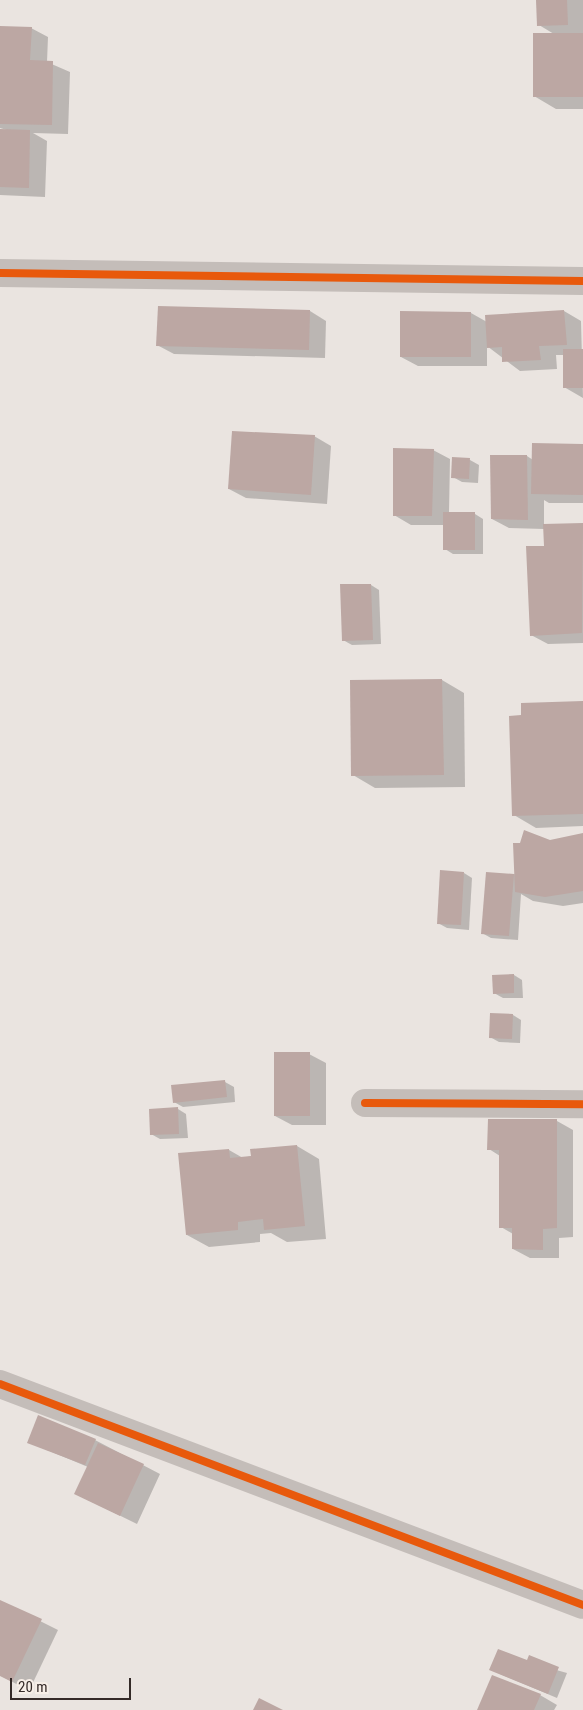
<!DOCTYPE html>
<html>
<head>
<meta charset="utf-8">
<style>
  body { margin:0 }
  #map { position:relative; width:583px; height:1710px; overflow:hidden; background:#eae4e0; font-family:"Roboto Condensed",sans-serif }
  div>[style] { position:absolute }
  .shadow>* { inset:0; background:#0003 }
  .building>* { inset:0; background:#bca7a3 }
  .minor>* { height:28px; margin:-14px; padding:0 14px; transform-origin:14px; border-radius:14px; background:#c4bdb9 }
  .cycleway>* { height:8px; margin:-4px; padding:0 4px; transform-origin:4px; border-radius:4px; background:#e8590c }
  span { translate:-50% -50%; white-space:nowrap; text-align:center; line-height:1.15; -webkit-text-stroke:5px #f7eee7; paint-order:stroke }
  .scale { position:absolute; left:10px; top:1678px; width:121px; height:22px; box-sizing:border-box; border:2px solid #342a28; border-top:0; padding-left:6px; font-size:15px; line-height:18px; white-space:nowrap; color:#342a28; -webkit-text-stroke:4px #f7eee7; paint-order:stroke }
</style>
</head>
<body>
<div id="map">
  <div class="shadow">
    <div style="clip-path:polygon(538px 0,583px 0,583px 109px,556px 109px,534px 96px,554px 34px,539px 25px)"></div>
    <div style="clip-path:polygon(0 27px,31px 28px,48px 37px,47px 62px,70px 72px,68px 134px,33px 133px,47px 141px,45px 197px,0 195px,0 131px,10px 131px,0 128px)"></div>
    <div style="clip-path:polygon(310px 311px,326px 321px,325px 358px,174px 354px,157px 345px)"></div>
    <div style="clip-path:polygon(564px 311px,581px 321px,583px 398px,564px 387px,564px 355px,556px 355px,557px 369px,520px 371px,487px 346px,487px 366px,418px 366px,401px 357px,471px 313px,487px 322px)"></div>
    <div style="clip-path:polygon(314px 436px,331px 446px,327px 504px,246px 498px,229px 489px)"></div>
    <div style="clip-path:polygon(583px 445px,583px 503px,549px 503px,544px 500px,544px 525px,583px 524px,583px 643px,548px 644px,531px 635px,545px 547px,544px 529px,509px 528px,492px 519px,527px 456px,533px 460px)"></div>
    <div style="clip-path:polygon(433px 450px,450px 459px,449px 513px,475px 514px,483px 519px,483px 554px,453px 554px,445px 549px,445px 525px,411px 525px,394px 515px)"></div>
    <div style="clip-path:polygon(453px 458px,470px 460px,479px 465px,478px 483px,462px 482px,453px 477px)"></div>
    <div style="clip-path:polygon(371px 585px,379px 590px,381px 644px,352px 645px,343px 640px)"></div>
    <div style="clip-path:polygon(442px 680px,464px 693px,465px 787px,375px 788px,353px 775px)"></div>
    <div style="clip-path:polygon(583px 702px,583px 826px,536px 828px,514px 815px,523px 716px)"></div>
    <div style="clip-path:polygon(583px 834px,583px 903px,563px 906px,533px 901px,521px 894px,518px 940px,491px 938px,482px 933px,513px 875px)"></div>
    <div style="clip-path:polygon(464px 873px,472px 878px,469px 930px,447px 928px,438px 923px)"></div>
    <div style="clip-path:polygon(514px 975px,522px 980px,523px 998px,503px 998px,494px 993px)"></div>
    <div style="clip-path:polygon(513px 1015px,521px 1020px,520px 1043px,499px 1042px,490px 1037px)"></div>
    <div style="clip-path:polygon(309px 1054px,326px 1063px,326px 1125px,292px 1125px,275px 1116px)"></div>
    <div style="clip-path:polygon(225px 1082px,234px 1087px,235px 1102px,183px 1107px,174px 1102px)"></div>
    <div style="clip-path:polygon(178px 1109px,186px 1114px,188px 1138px,160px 1139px,151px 1134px)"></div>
    <div style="clip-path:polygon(557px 1121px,573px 1130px,573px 1237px,559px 1238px,559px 1258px,530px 1258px,513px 1249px,513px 1234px,501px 1227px,500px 1156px,489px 1149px)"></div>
    <div style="clip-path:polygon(297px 1146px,319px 1159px,326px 1239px,287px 1242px,271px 1233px,260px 1234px,260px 1242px,209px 1247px,187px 1235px,229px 1150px,243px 1158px)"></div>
    <div style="clip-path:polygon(95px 1440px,160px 1474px,137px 1524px,76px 1494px,88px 1467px,28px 1442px)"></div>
    <div style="clip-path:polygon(0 1601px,58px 1630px,29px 1691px,0 1675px)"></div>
    <div style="clip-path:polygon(528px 1662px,567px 1673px,557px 1698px,500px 1674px)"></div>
    <div style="clip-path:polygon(540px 1695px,557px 1705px,554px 1710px,479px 1710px)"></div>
  </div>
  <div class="building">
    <div style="clip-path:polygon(536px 0,567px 0,568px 25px,537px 26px)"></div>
    <div style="clip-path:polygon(0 26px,32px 27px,30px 60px,53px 61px,52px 125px,0 124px)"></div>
    <div style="clip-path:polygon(533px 33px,583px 33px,583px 97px,533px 97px)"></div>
    <div style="clip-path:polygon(0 129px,30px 130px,29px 188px,0 187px)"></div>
    <div style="clip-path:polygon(158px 306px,310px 310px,309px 350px,156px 346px)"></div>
    <div style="clip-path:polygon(564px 310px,567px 345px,539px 346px,541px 360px,502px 362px,502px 347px,487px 348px,485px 315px)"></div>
    <div style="clip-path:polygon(400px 311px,471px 312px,471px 357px,400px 357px)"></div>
    <div style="clip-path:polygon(563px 349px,583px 349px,583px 388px,563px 388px)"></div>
    <div style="clip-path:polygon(232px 431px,315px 435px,311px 495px,228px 489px)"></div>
    <div style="clip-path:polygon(532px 443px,583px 444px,583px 495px,531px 494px)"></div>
    <div style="clip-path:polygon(393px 448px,434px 449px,432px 516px,393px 516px)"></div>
    <div style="clip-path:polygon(490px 455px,527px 455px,528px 520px,491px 519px)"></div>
    <div style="clip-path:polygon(452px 457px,470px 458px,469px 479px,451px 478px)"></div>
    <div style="clip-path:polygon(443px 512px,475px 512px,475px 550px,443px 550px)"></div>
    <div style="clip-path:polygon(583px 523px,582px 633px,530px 636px,526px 546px,544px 546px,543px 524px)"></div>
    <div style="clip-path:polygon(340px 584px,371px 584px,373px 640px,342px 641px)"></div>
    <div style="clip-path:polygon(442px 679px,444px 775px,351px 776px,350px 680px)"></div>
    <div style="clip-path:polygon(583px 701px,583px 814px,512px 816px,509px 716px,521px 715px,521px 703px)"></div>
    <div style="clip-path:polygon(524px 830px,550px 840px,583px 833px,583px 891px,545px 897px,515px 892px,513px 843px,520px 843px)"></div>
    <div style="clip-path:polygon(440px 870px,464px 872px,461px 925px,437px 924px)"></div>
    <div style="clip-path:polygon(486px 872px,514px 874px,509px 936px,481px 934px)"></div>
    <div style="clip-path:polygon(514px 974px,514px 993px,493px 994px,492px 975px)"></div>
    <div style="clip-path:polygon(490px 1013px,513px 1014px,512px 1039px,489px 1038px)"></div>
    <div style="clip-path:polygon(274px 1052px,310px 1052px,310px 1116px,274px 1116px)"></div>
    <div style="clip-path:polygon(225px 1080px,227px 1097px,173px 1103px,171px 1085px)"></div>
    <div style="clip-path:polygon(178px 1107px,179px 1134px,150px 1135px,149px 1109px)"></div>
    <div style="clip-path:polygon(488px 1119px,557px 1119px,557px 1228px,543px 1229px,543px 1250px,512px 1249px,512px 1228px,499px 1228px,499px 1150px,487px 1150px)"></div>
    <div style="clip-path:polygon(297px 1145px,305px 1226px,264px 1230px,263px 1219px,238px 1222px,238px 1230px,186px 1235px,178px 1153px,229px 1149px,230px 1158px,251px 1156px,250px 1149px)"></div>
    <div style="clip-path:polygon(38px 1415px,96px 1439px,85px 1465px,27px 1443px)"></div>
    <div style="clip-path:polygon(98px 1443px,144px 1464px,120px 1516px,74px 1494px)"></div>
    <div style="clip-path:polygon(0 1600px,42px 1619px,12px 1682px,0 1676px)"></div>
    <div style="clip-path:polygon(498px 1649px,527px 1660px,529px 1655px,559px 1667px,548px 1694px,489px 1670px)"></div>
    <div style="clip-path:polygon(492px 1675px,541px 1694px,534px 1710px,477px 1710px)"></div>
    <div style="clip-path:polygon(259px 1698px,283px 1710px,253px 1710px)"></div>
  </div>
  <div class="minor">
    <div style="left:0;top:273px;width:583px;rotate:0.79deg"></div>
    <div style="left:365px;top:1103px;width:218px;rotate:0.3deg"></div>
    <div style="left:0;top:1384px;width:623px;rotate:20.76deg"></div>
  </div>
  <div class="cycleway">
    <div style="left:0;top:273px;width:583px;rotate:0.79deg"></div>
    <div style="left:365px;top:1103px;width:218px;rotate:0.3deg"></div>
    <div style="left:0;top:1384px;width:623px;rotate:20.76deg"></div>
  </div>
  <div class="scale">20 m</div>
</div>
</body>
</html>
